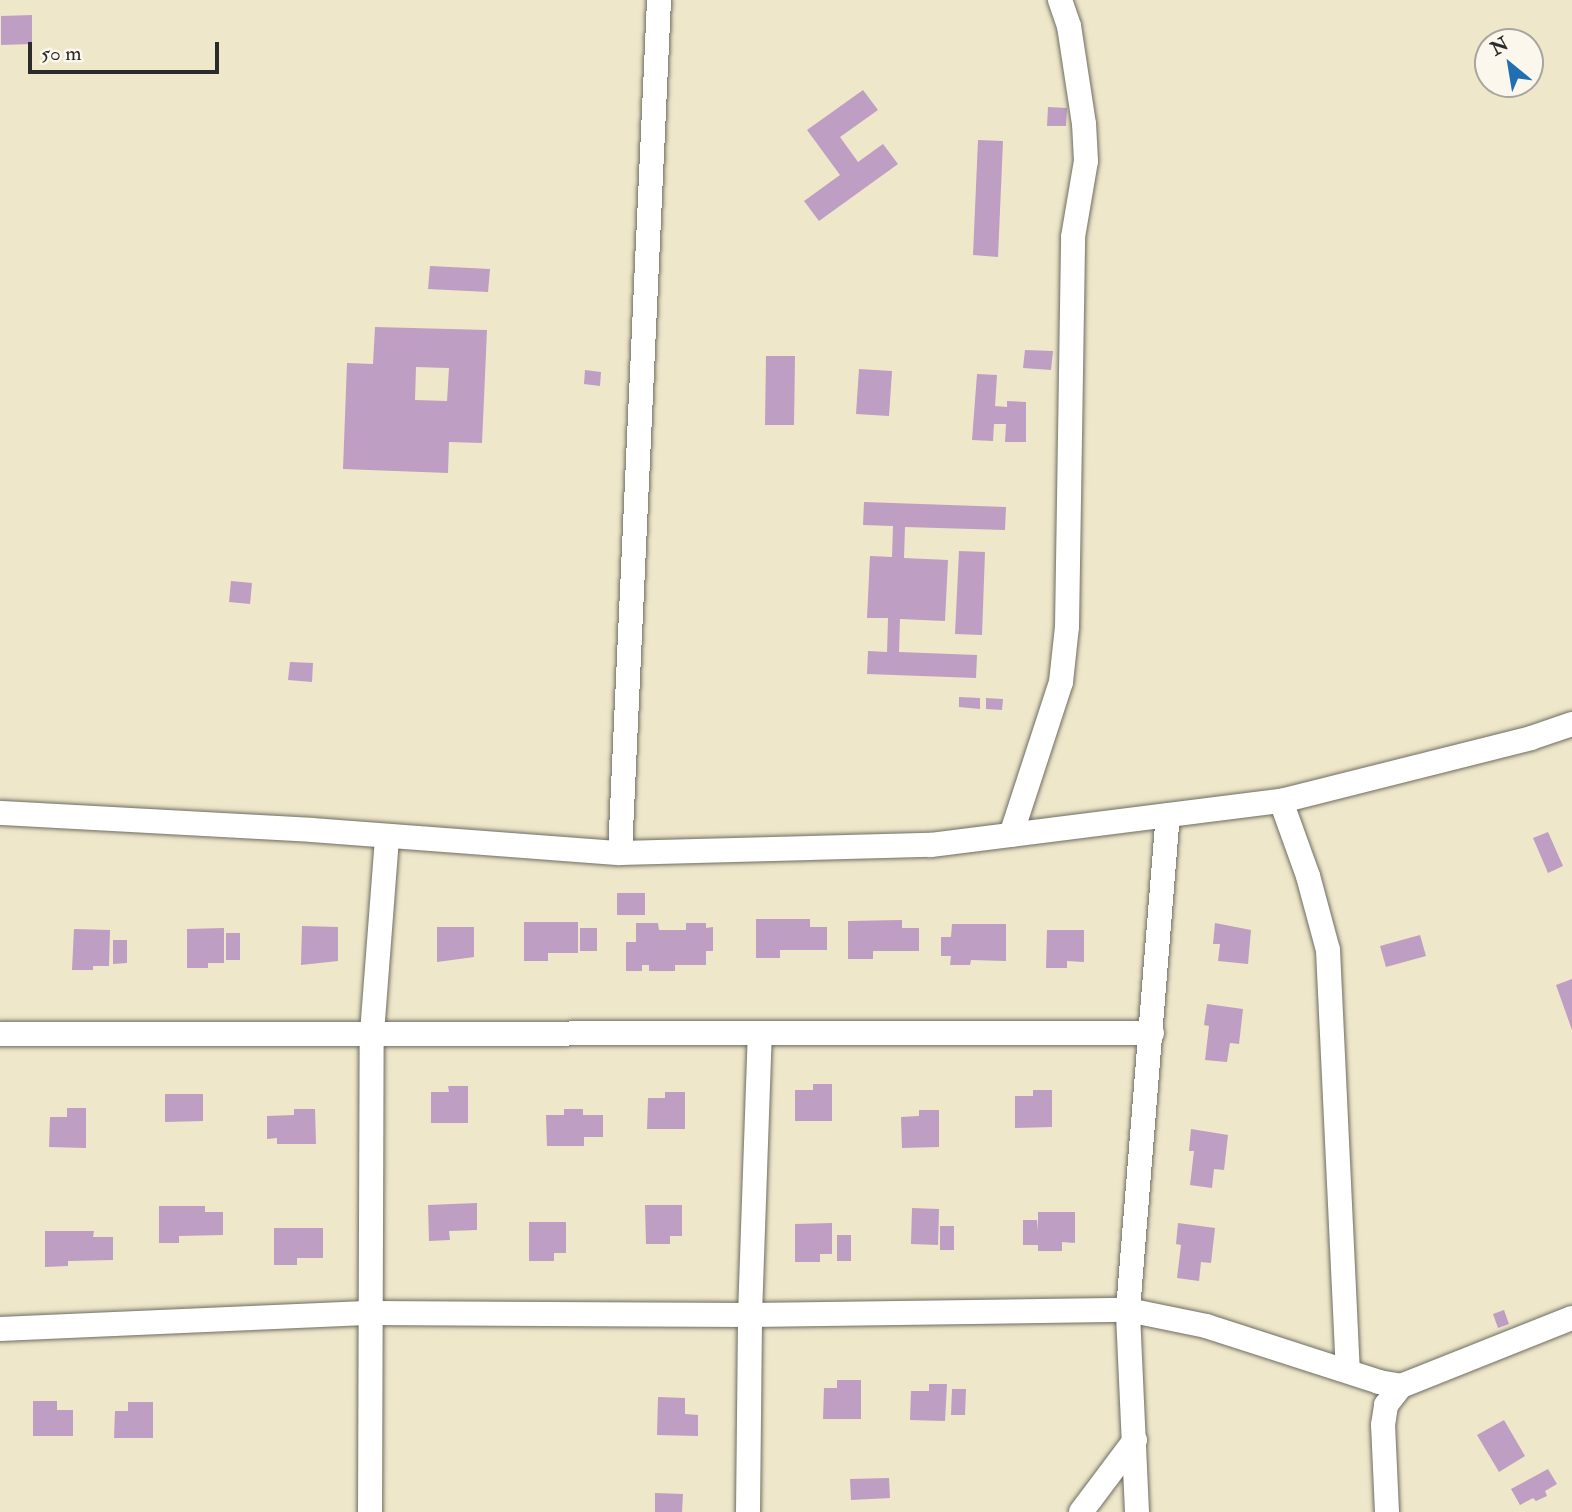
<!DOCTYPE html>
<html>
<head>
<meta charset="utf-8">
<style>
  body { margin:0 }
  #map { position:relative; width:1572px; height:1512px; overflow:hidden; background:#eee7ca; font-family:"IM FELL Double Pica",serif }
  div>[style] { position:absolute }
  .building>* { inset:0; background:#be9ec3 }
  .roads { filter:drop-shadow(0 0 2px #6f6d63) drop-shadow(0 0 2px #6f6d63) }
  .street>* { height:24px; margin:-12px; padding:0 12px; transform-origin:12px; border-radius:12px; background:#fff }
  span { translate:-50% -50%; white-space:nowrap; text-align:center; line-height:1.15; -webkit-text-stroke:5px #fbf7ec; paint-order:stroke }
  .north { position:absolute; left:1474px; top:28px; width:70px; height:70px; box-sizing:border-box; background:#fbf7ec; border:2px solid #a8a59f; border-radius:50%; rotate:330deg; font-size:19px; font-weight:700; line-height:28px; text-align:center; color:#2b2b2b }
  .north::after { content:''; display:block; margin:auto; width:24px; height:32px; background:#1f6fb2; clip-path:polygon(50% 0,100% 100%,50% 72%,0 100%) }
  .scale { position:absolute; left:28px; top:42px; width:191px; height:32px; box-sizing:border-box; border:4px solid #2b2b2b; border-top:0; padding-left:9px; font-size:21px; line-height:24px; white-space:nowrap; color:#2b2b2b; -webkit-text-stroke:5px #fbf7ec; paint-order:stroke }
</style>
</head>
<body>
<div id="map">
  <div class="building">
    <div style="clip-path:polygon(32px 15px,32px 44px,1px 45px,1px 16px)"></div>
    <div style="clip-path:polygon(863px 90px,878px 110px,840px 137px,858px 162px,883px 144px,898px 164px,819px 221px,804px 201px,840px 175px,807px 130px)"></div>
    <div style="clip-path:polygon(1048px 107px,1067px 108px,1066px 126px,1047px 126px)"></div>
    <div style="clip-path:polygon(978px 140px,1003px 141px,998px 257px,973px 255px)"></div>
    <div style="clip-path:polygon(430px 266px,490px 269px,488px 292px,428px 289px)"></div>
    <div style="clip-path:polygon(evenodd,375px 327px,487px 330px,482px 443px,449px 442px,448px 473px,343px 469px,347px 363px,373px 364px,375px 327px,416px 367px,449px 368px,447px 401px,415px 400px,416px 367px)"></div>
    <div style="clip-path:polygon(1025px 350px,1053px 351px,1051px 370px,1023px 368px)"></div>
    <div style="clip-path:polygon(766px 356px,795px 356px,794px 425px,765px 425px)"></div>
    <div style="clip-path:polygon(859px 369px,892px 371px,889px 416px,856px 414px)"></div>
    <div style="clip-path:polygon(585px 370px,601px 372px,600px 386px,584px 384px)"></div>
    <div style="clip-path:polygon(977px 374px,997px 375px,995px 406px,1007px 407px,1007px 401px,1026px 402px,1026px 442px,1005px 442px,1006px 424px,994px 424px,993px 441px,972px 440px)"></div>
    <div style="clip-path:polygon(864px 502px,1006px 507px,1005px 530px,905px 527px,904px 558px,948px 560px,945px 621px,900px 619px,899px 652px,977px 655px,976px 678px,867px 674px,868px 651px,887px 652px,888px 618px,867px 618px,870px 556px,892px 557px,893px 526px,863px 525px)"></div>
    <div style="clip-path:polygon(959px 551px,985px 552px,982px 635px,955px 634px)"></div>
    <div style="clip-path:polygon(231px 581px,252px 583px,250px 604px,229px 602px)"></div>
    <div style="clip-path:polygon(290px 662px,313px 663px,312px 682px,288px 680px)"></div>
    <div style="clip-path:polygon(959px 697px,980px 698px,980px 709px,959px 707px)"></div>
    <div style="clip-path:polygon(986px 698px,1003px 699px,1002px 710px,986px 709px)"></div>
    <div style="clip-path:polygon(1548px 832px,1563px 866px,1548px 873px,1533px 838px)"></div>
    <div style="clip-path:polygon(617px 893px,645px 893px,645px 915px,617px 915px)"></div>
    <div style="clip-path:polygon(756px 919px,810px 919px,810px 927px,827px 927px,827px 950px,780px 950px,780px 958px,756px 958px)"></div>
    <div style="clip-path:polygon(902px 920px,902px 928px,919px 928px,919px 951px,873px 951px,873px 959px,848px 959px,848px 921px)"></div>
    <div style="clip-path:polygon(524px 922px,578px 922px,578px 953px,548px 953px,548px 961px,524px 961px)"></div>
    <div style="clip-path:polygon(636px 923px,658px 923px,659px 930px,686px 930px,686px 923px,706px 923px,706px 928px,713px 927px,713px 951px,706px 951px,706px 965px,675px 965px,675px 971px,649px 971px,649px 965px,642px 965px,642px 971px,626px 971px,626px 942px,636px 942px)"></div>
    <div style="clip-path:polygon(1215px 923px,1251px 930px,1248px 964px,1218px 961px,1220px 944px,1213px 944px)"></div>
    <div style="clip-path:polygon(952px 924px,1006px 924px,1006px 961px,971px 960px,970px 965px,950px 965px,951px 956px,941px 956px,941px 937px,951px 937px)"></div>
    <div style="clip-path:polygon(302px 926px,338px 927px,338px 961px,301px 965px)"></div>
    <div style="clip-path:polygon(437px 927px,474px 927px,474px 957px,437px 962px)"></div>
    <div style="clip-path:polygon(224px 928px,224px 963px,208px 963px,208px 968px,187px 968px,187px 929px)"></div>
    <div style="clip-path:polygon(580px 928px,597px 928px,597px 951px,580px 951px)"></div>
    <div style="clip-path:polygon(74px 929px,110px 930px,109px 966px,93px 966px,93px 970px,72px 970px)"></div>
    <div style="clip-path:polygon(1047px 930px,1084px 930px,1084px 962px,1067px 961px,1067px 968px,1046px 968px)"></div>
    <div style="clip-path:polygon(226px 933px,240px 933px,240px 960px,226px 960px)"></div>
    <div style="clip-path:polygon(1420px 935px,1426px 956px,1386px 967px,1380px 946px)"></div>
    <div style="clip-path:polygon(113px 940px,127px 940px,127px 963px,113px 964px)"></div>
    <div style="clip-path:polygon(1572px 979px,1572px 1030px,1556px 985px)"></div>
    <div style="clip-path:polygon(1207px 1004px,1243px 1009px,1239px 1044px,1230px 1043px,1227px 1062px,1205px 1060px,1209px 1026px,1204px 1025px)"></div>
    <div style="clip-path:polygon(813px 1084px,832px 1084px,832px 1121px,795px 1121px,795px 1090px,813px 1090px)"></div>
    <div style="clip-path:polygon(448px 1086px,468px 1086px,468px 1123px,431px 1123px,431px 1092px,449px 1092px)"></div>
    <div style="clip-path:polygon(1033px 1090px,1052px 1090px,1052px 1127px,1015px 1128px,1015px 1096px,1033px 1096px)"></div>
    <div style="clip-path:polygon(665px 1092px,685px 1092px,685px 1129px,647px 1129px,648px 1098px,665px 1098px)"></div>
    <div style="clip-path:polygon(165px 1094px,203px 1094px,203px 1121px,165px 1122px)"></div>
    <div style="clip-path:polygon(67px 1108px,86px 1108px,86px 1148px,49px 1147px,50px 1117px,67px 1117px)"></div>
    <div style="clip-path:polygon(294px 1109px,315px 1109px,316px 1144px,277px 1144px,277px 1138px,267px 1139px,267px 1116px,294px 1115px)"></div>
    <div style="clip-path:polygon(564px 1109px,583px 1109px,583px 1115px,603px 1115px,603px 1137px,584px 1137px,584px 1146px,547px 1146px,546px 1115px,564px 1115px)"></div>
    <div style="clip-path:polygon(919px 1110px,939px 1110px,939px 1147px,902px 1148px,901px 1117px,919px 1116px)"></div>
    <div style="clip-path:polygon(1191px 1129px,1228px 1135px,1224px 1170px,1214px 1169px,1212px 1188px,1190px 1185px,1194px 1151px,1189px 1151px)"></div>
    <div style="clip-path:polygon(477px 1203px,477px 1230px,449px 1231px,450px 1240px,429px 1241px,428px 1205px)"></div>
    <div style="clip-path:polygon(645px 1205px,682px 1205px,682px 1236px,670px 1236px,670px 1244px,646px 1244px)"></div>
    <div style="clip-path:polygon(159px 1206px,205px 1206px,205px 1212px,223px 1212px,223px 1235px,179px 1236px,179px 1243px,159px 1243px)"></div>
    <div style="clip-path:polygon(912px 1208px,939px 1209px,938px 1245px,911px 1244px)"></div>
    <div style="clip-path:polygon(1038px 1212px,1075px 1212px,1075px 1243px,1062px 1242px,1062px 1251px,1038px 1251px,1038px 1245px,1023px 1245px,1023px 1220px,1037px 1220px,1038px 1231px)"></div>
    <div style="clip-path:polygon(529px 1222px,566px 1222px,566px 1253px,554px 1253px,554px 1261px,529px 1261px)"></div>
    <div style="clip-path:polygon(832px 1223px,832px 1254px,820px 1254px,820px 1262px,795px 1262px,795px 1224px)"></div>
    <div style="clip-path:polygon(1178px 1223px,1215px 1228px,1211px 1263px,1201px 1262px,1199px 1281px,1177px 1278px,1181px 1245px,1176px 1244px)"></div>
    <div style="clip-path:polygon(940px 1226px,954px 1226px,954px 1250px,940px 1250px)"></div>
    <div style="clip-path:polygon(274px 1228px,323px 1228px,323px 1258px,297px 1258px,297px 1265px,274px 1265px)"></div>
    <div style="clip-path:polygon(45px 1231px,94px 1231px,93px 1237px,113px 1237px,113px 1260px,68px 1261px,68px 1266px,45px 1267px)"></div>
    <div style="clip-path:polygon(837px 1235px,851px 1235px,851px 1261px,837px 1261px)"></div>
    <div style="clip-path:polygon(1504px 1310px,1509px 1324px,1498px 1328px,1493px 1314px)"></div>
    <div style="clip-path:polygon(837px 1380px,861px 1380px,861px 1419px,823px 1419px,824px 1388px,837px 1388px)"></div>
    <div style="clip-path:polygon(929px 1384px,947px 1384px,945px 1421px,910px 1420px,911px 1391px,929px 1391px)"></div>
    <div style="clip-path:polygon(952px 1389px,966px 1389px,965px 1415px,951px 1415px)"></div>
    <div style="clip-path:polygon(658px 1397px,685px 1398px,685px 1414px,698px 1415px,698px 1436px,657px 1435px)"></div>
    <div style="clip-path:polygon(33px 1401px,57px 1401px,57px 1410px,73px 1410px,73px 1436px,33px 1436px)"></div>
    <div style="clip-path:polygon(128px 1402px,153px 1402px,153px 1438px,114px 1438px,115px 1411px,128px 1411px)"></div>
    <div style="clip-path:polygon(1504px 1420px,1525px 1456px,1499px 1472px,1477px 1435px)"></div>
    <div style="clip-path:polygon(1548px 1469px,1557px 1484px,1545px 1491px,1547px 1496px,1536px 1501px,1533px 1498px,1520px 1505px,1511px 1489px)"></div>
    <div style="clip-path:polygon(889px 1478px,890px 1498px,851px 1500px,850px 1479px)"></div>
    <div style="clip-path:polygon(655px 1493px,683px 1494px,682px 1512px,655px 1512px)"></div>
  </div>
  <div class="roads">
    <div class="street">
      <div style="left:1281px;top:801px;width:80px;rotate:70.2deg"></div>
      <div style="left:1308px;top:876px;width:77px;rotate:74.9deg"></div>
      <div style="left:1328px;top:950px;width:420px;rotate:87.3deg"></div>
      <div style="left:0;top:813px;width:312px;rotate:3.1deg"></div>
      <div style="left:312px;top:830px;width:309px;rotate:4.3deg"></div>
      <div style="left:620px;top:853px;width:311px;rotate:-1.5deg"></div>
      <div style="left:931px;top:845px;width:353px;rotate:-7.2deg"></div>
      <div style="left:1281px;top:801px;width:258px;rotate:-14.1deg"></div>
      <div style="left:1531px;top:738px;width:43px;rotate:-18.9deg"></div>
      <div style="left:1011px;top:835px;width:161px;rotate:-71.9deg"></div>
      <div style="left:1061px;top:682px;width:55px;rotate:-83.8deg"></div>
      <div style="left:1067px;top:627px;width:390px;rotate:-89.1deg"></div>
      <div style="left:1073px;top:237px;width:77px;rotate:-80.3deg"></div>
      <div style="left:1086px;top:161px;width:37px;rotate:-93deg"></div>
      <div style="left:1084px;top:124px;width:99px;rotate:-98.7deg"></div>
      <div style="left:1069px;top:26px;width:28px;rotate:-109deg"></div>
      <div style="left:620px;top:853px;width:854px;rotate:-87.38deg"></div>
      <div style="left:0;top:1034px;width:1152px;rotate:-0.05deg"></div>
      <div style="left:0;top:1329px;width:372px;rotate:-2.5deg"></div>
      <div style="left:372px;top:1313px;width:378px;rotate:0.3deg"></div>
      <div style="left:750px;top:1315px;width:378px;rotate:-0.8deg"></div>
      <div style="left:1128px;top:1310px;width:496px;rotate:-85.4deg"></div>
      <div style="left:370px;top:1512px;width:479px;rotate:-89.8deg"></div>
      <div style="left:372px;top:1033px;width:197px;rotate:-85.6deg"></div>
      <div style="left:748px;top:1512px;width:197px;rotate:-89.4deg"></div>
      <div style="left:750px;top:1315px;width:280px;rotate:-88deg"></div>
      <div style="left:1081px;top:1512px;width:90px;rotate:-53.1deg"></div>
      <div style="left:1137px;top:1512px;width:202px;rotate:-92.6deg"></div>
      <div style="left:1128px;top:1310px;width:80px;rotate:11.6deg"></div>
      <div style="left:1206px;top:1326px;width:182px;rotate:17.9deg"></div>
      <div style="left:1379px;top:1382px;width:22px;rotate:10deg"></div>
      <div style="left:1401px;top:1386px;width:184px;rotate:-21.7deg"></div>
      <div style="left:1387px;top:1512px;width:87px;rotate:-92.6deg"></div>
      <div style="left:1383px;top:1425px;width:20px;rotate:-81deg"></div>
      <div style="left:1386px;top:1405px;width:24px;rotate:-52deg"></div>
    </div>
  </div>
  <div class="north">N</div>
  <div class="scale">50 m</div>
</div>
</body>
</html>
